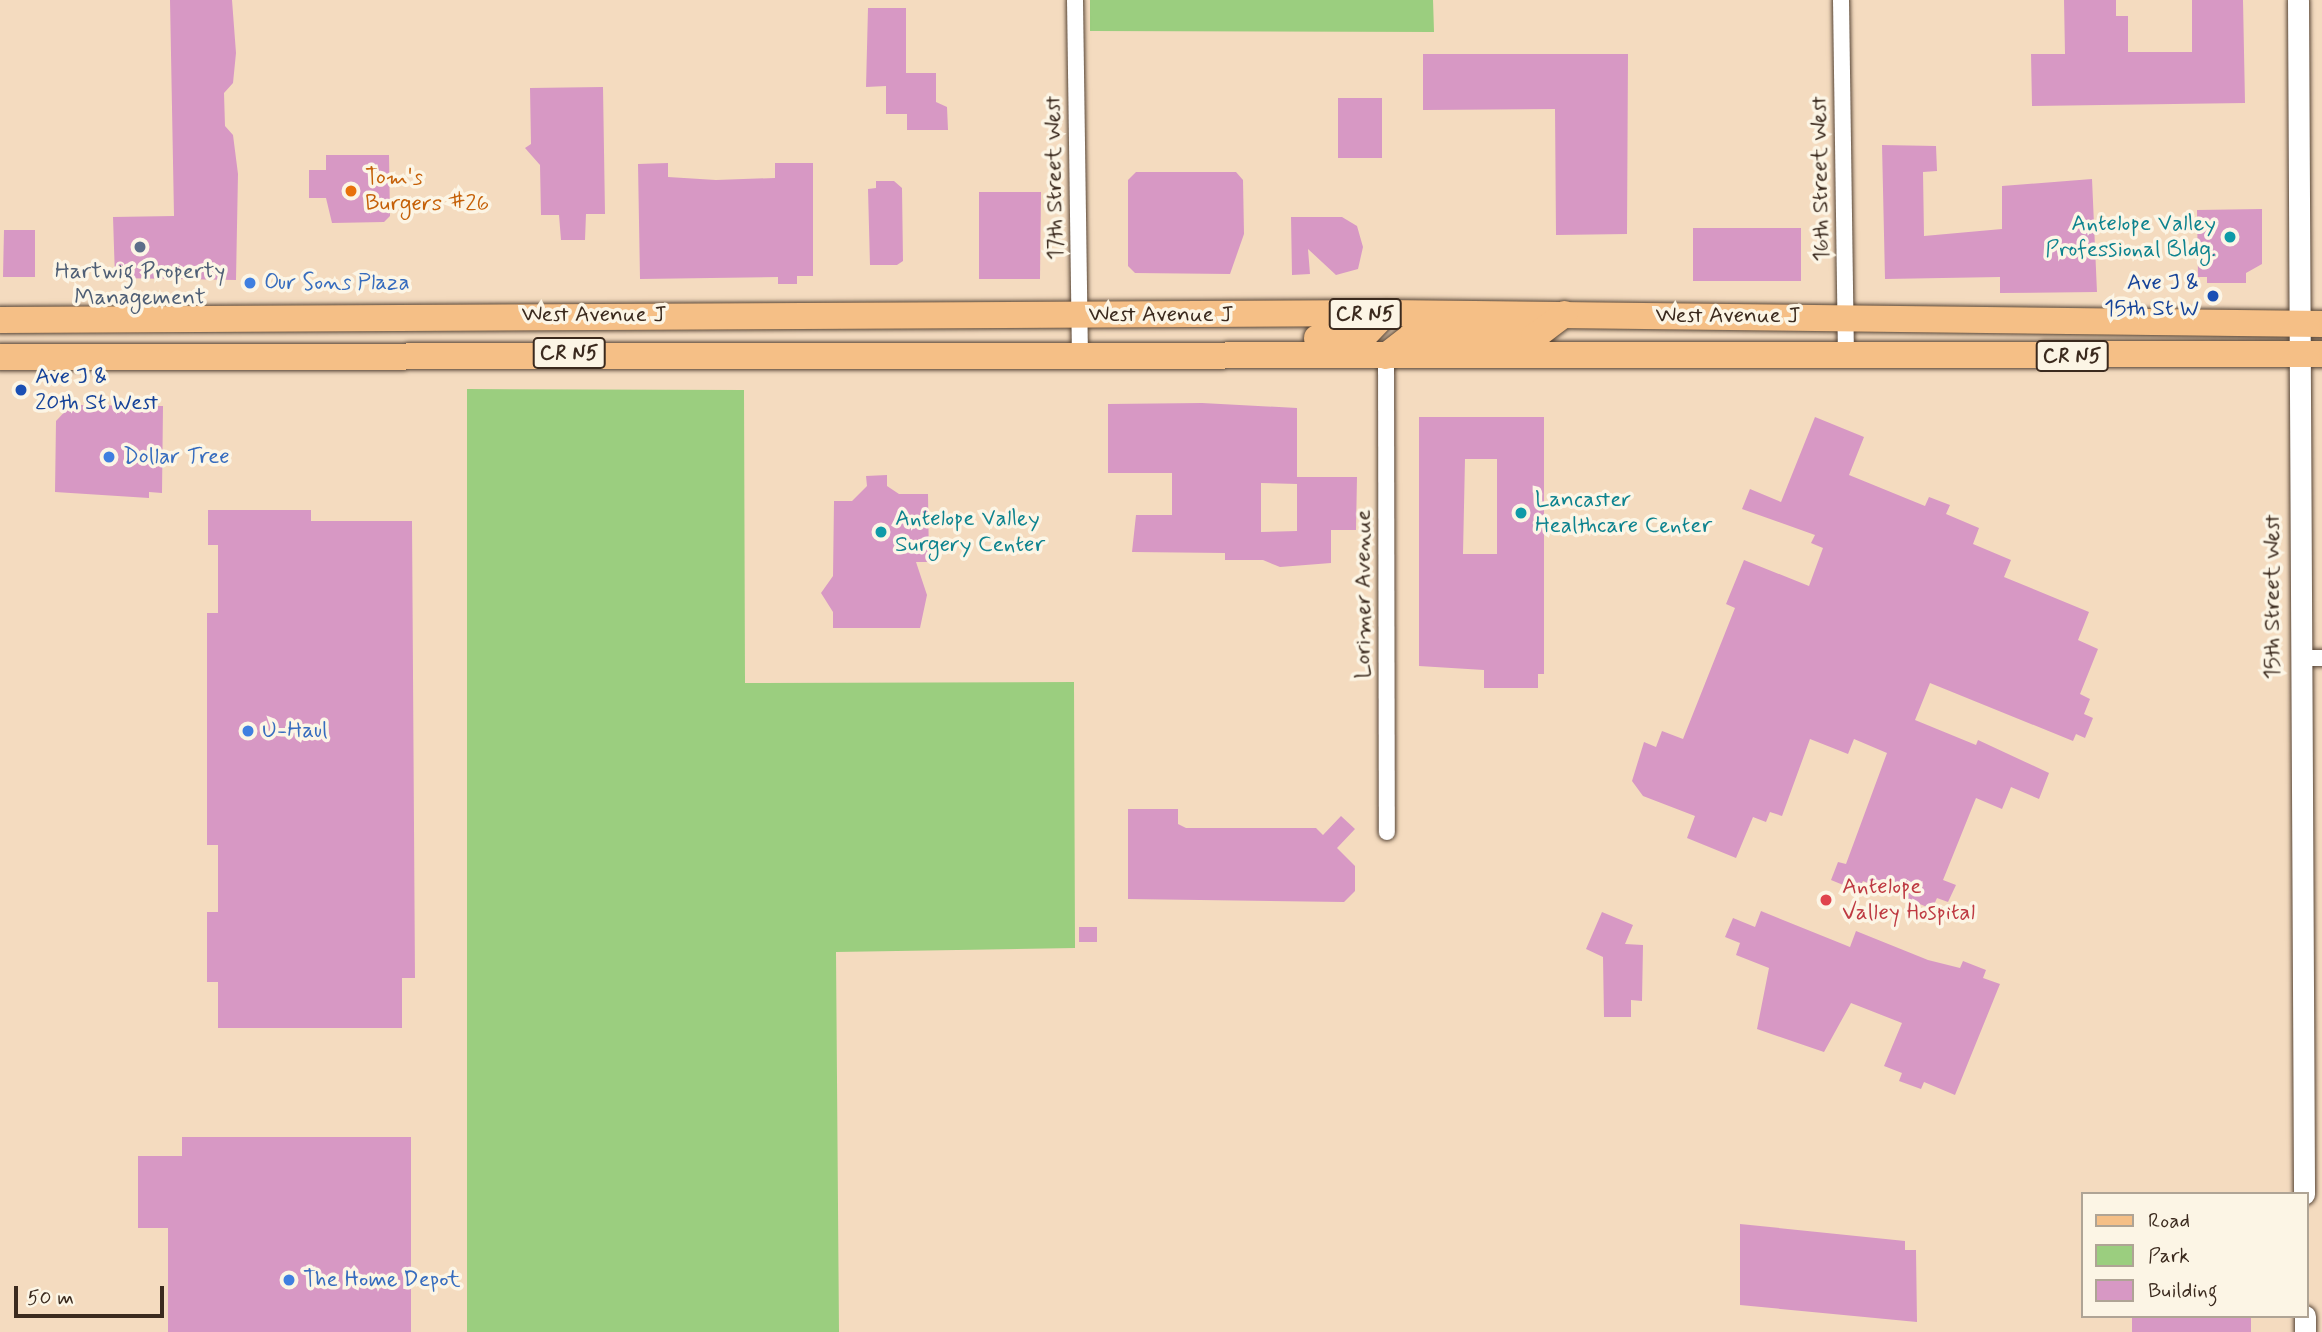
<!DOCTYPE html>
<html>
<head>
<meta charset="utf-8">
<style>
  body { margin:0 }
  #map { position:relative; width:2322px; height:1332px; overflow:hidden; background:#f4dbbf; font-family:Mynerve,sans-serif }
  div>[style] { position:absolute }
  .green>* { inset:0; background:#9bce7f }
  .building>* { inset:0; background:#d798c4 }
  .roads { filter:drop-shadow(0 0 2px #574536) drop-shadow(0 0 2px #574536) }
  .minor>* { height:16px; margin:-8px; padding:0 8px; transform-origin:8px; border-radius:8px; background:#fff }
  .tertiary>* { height:21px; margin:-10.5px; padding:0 10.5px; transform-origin:10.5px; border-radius:10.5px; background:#fff }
  .primary>* { height:26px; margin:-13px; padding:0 13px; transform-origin:13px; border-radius:13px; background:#f5bf86 }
  .dots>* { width:19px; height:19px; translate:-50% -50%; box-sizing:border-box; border:4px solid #fcf5e5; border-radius:50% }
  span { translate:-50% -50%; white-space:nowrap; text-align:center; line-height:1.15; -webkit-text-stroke:7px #fcf5e5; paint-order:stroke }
  .shield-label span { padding:2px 5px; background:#fcf5e5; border:2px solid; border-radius:5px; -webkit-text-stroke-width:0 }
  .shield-label { font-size:21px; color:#3b2a1e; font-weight:700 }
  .food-label { font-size:23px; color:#c56008 }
  .left { translate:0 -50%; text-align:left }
  .street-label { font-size:23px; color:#3b2a1e }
  .culture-label { font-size:23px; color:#0d838f }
  .right { translate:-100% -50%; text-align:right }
  .service-label { font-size:23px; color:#4e5e75 }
  .shop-label { font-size:23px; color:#366cbe }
  .transit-label { font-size:23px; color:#164399 }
  .health-label { font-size:23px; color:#be3a42 }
  .legend { position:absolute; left:2081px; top:1192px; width:228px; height:126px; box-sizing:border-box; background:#fcf5e5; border:2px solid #afa495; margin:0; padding:9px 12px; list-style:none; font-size:21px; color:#3b2a1e }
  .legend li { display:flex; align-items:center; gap:14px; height:35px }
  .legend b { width:35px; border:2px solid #afa495 }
  .scale { position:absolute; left:14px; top:1286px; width:150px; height:32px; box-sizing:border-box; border:4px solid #3b2a1e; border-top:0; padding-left:9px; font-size:21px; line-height:24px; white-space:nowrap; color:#3b2a1e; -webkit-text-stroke:5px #fcf5e5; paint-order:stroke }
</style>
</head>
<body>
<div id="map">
  <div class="green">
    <div style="clip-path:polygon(1090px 0,1433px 0,1434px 32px,1090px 31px)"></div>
    <div style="clip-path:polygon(467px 389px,744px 390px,745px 683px,1074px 682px,1075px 948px,836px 952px,839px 1332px,467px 1332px)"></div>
  </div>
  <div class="building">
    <div style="clip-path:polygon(170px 0,232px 0,236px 53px,233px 83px,224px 93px,225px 126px,233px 135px,238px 174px,236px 280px,115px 278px,113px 217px,174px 216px)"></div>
    <div style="clip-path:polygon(2064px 0,2116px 0,2116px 16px,2128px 16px,2128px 52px,2192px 52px,2192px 0,2243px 0,2245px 103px,2032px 106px,2031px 54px,2065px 54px)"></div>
    <div style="clip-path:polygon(868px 8px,906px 8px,906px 73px,936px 73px,936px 102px,947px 107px,948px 130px,907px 130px,907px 114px,886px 114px,886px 86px,866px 87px)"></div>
    <div style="clip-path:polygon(1423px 54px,1628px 54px,1627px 234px,1556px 235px,1555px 109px,1423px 110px)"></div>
    <div style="clip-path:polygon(603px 87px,605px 214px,586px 214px,585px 240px,561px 240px,559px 215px,541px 215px,540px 165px,525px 148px,531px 144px,530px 88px)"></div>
    <div style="clip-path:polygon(1338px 98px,1382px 98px,1382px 158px,1338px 158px)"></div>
    <div style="clip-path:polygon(1882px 145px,1936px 146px,1937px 171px,1923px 172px,1924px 236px,2002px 229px,2002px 186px,2092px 179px,2097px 292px,2000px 293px,2000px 277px,1885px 279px)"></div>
    <div style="clip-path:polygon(326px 155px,389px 155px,390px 216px,384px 222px,332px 223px,326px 198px,309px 198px,309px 170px,326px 170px)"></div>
    <div style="clip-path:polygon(668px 163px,668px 177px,716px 180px,775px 178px,775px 163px,813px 163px,813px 276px,797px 276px,797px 284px,778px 284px,778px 277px,640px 279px,638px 164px)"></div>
    <div style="clip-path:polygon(1136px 172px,1236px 172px,1243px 180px,1244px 234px,1230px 274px,1135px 273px,1128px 266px,1128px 180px)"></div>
    <div style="clip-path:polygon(876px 181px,894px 181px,902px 188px,903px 261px,897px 265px,870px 265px,868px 189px,876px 188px)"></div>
    <div style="clip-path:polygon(979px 192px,1041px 192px,1040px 279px,979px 279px)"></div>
    <div style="clip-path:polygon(2262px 209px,2262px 264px,2246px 273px,2246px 283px,2207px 283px,2207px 277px,2198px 277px,2197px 210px)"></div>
    <div style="clip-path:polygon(1291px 217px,1342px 217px,1357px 226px,1363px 247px,1358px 269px,1336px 275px,1308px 249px,1310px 274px,1292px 275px)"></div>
    <div style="clip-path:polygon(1693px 228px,1801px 228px,1801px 281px,1693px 281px)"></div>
    <div style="clip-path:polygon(4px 230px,35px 230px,35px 277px,3px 277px)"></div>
    <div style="clip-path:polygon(1202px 403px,1297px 408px,1297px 484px,1261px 483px,1261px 532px,1297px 531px,1297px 477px,1357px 477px,1356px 530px,1331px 530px,1331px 563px,1280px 567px,1263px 560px,1225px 560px,1225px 553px,1132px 552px,1136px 515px,1172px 515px,1172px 473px,1108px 473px,1108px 404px)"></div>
    <div style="clip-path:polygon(71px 405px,163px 406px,162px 493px,149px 492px,149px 498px,55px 492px,56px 421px)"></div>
    <div style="clip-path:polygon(evenodd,1419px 417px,1544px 417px,1544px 674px,1538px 674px,1538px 688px,1484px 688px,1484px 670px,1419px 666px,1419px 417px,1465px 459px,1497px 459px,1497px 554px,1463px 554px,1465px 459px)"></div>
    <div style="clip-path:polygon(1815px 417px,1864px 437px,1849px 475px,1925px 506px,1929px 497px,1950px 505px,1946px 514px,1979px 528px,1973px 544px,2011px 560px,2004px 577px,2089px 612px,2078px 640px,2098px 649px,2080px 694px,2090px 699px,2084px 714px,2093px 718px,2085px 738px,2076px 734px,2073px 741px,1930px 683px,1915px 720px,1976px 745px,1978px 740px,2049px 773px,2039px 799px,2011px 787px,2002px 809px,1976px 798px,1943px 880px,1956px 885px,1948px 902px,1937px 898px,1932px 909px,1863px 881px,1858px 891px,1831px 880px,1838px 862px,1846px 864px,1887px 753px,1854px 739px,1848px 754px,1810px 739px,1782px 816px,1770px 812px,1766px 822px,1753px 817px,1736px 858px,1687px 838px,1695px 816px,1643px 796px,1632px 781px,1644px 742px,1656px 747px,1662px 731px,1683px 739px,1735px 608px,1726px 604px,1744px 560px,1809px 586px,1823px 548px,1811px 543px,1815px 535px,1742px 509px,1750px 489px,1781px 502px)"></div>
    <div style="clip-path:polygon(887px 475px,887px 486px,899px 494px,928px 494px,929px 562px,916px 562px,927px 595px,920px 628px,833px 628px,833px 612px,821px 593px,833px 576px,834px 501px,852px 501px,867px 486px,866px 476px)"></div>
    <div style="clip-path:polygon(208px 510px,311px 510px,311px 521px,412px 521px,415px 978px,402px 978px,402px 1028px,218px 1028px,218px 982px,207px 982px,207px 912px,218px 912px,218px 845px,207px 845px,207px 613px,218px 613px,218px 545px,208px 545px)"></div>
    <div style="clip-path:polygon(1128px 809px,1178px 809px,1178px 824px,1186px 828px,1316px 828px,1323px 835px,1341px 816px,1355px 829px,1337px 848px,1355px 866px,1355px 891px,1344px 902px,1128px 899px)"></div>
    <div style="clip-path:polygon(1761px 911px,1850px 947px,1856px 931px,1928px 960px,1960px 968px,1963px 961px,1986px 970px,1983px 978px,2000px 984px,1955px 1095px,1924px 1082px,1921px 1089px,1899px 1081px,1902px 1073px,1884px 1066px,1902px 1023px,1851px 1003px,1824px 1052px,1757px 1029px,1769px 968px,1736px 955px,1740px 943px,1725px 937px,1733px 918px,1755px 927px)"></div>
    <div style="clip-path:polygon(1602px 912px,1633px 925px,1625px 944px,1643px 945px,1642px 1001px,1631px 1000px,1631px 1017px,1604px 1017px,1603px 957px,1586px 949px)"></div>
    <div style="clip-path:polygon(1079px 927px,1097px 927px,1097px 942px,1079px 942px)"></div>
    <div style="clip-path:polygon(182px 1137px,411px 1137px,411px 1332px,168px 1332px,168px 1228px,138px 1228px,138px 1156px,182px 1156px)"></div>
    <div style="clip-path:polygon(1740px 1224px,1905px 1241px,1905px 1250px,1916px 1250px,1917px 1322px,1740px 1305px)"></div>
    <div style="clip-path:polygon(2132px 1316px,2251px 1316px,2251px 1332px,2132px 1332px)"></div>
  </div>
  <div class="roads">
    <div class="minor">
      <div style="left:1075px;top:0;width:355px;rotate:89.2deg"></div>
      <div style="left:1841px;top:0;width:357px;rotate:89.2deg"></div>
      <div style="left:1386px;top:356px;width:476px;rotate:89.9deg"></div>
      <div style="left:2300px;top:658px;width:22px"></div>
    </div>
    <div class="tertiary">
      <div style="left:2298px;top:0;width:1194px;rotate:89.71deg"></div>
      <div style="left:2305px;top:1316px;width:16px;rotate:90deg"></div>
    </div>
    <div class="primary">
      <div style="left:0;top:320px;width:1386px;rotate:-0.29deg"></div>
      <div style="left:1386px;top:313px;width:936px;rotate:0.67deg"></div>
      <div style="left:1317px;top:338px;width:45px"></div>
      <div style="left:1362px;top:338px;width:35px;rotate:-46deg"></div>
      <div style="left:1386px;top:356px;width:31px;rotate:-38deg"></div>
      <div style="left:1410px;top:337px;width:124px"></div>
      <div style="left:1534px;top:337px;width:38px;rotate:-37deg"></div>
      <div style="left:0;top:357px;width:2322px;rotate:-0.07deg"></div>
    </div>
  </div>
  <div class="dots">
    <div style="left:351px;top:191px;background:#e8710a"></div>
    <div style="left:2230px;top:237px;background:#0f9aa8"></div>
    <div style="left:140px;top:247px;background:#5c6f8a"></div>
    <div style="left:250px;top:283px;background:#3f7fe0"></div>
    <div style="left:2213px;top:296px;background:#1a4fb4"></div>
    <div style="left:21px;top:390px;background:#1a4fb4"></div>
    <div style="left:109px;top:457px;background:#3f7fe0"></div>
    <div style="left:1521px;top:513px;background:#0f9aa8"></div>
    <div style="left:881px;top:532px;background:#0f9aa8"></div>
    <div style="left:248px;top:731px;background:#3f7fe0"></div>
    <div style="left:1826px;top:900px;background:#e0444e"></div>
    <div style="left:289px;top:1280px;background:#3f7fe0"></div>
  </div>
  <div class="shield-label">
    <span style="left:1365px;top:314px">CR N5</span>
    <span style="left:569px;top:353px">CR N5</span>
    <span style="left:2072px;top:356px">CR N5</span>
  </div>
  <div class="food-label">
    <span class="left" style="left:365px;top:191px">Tom's<br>Burgers #26</span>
  </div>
  <div class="street-label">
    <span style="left:1055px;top:178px;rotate:-91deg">17th Street West</span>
    <span style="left:1821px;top:179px;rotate:-91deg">16th Street West</span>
    <span style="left:594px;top:315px">West Avenue J</span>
    <span style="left:1161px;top:315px">West Avenue J</span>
    <span style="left:1728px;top:316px">West Avenue J</span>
    <span style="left:1364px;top:594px;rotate:-90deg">Lorimer Avenue</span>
    <span style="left:2273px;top:597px;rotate:-90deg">15th Street West</span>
  </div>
  <div class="culture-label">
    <span class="right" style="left:2216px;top:237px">Antelope Valley<br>Professional Bldg.</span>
    <span class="left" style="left:1535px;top:513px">Lancaster<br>Healthcare Center</span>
    <span class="left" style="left:895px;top:532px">Antelope Valley<br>Surgery Center</span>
  </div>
  <div class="service-label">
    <span style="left:140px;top:285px">Hartwig Property<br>Management</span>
  </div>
  <div class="shop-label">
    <span class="left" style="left:264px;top:283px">Our Sons Plaza</span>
    <span class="left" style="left:123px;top:457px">Dollar Tree</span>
    <span class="left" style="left:262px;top:731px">U-Haul</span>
    <span class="left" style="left:303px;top:1280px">The Home Depot</span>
  </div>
  <div class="transit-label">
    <span class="right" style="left:2199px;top:296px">Ave J &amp;<br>15th St W</span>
    <span class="left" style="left:35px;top:390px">Ave J &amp;<br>20th St West</span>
  </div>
  <div class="health-label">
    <span class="left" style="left:1842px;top:900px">Antelope<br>Valley Hospital</span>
  </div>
  <ul class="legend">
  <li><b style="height:9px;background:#f5bf86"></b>Road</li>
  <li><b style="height:19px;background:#9bce7f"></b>Park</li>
  <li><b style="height:19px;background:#d798c4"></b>Building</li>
  </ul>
  <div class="scale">50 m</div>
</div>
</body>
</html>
